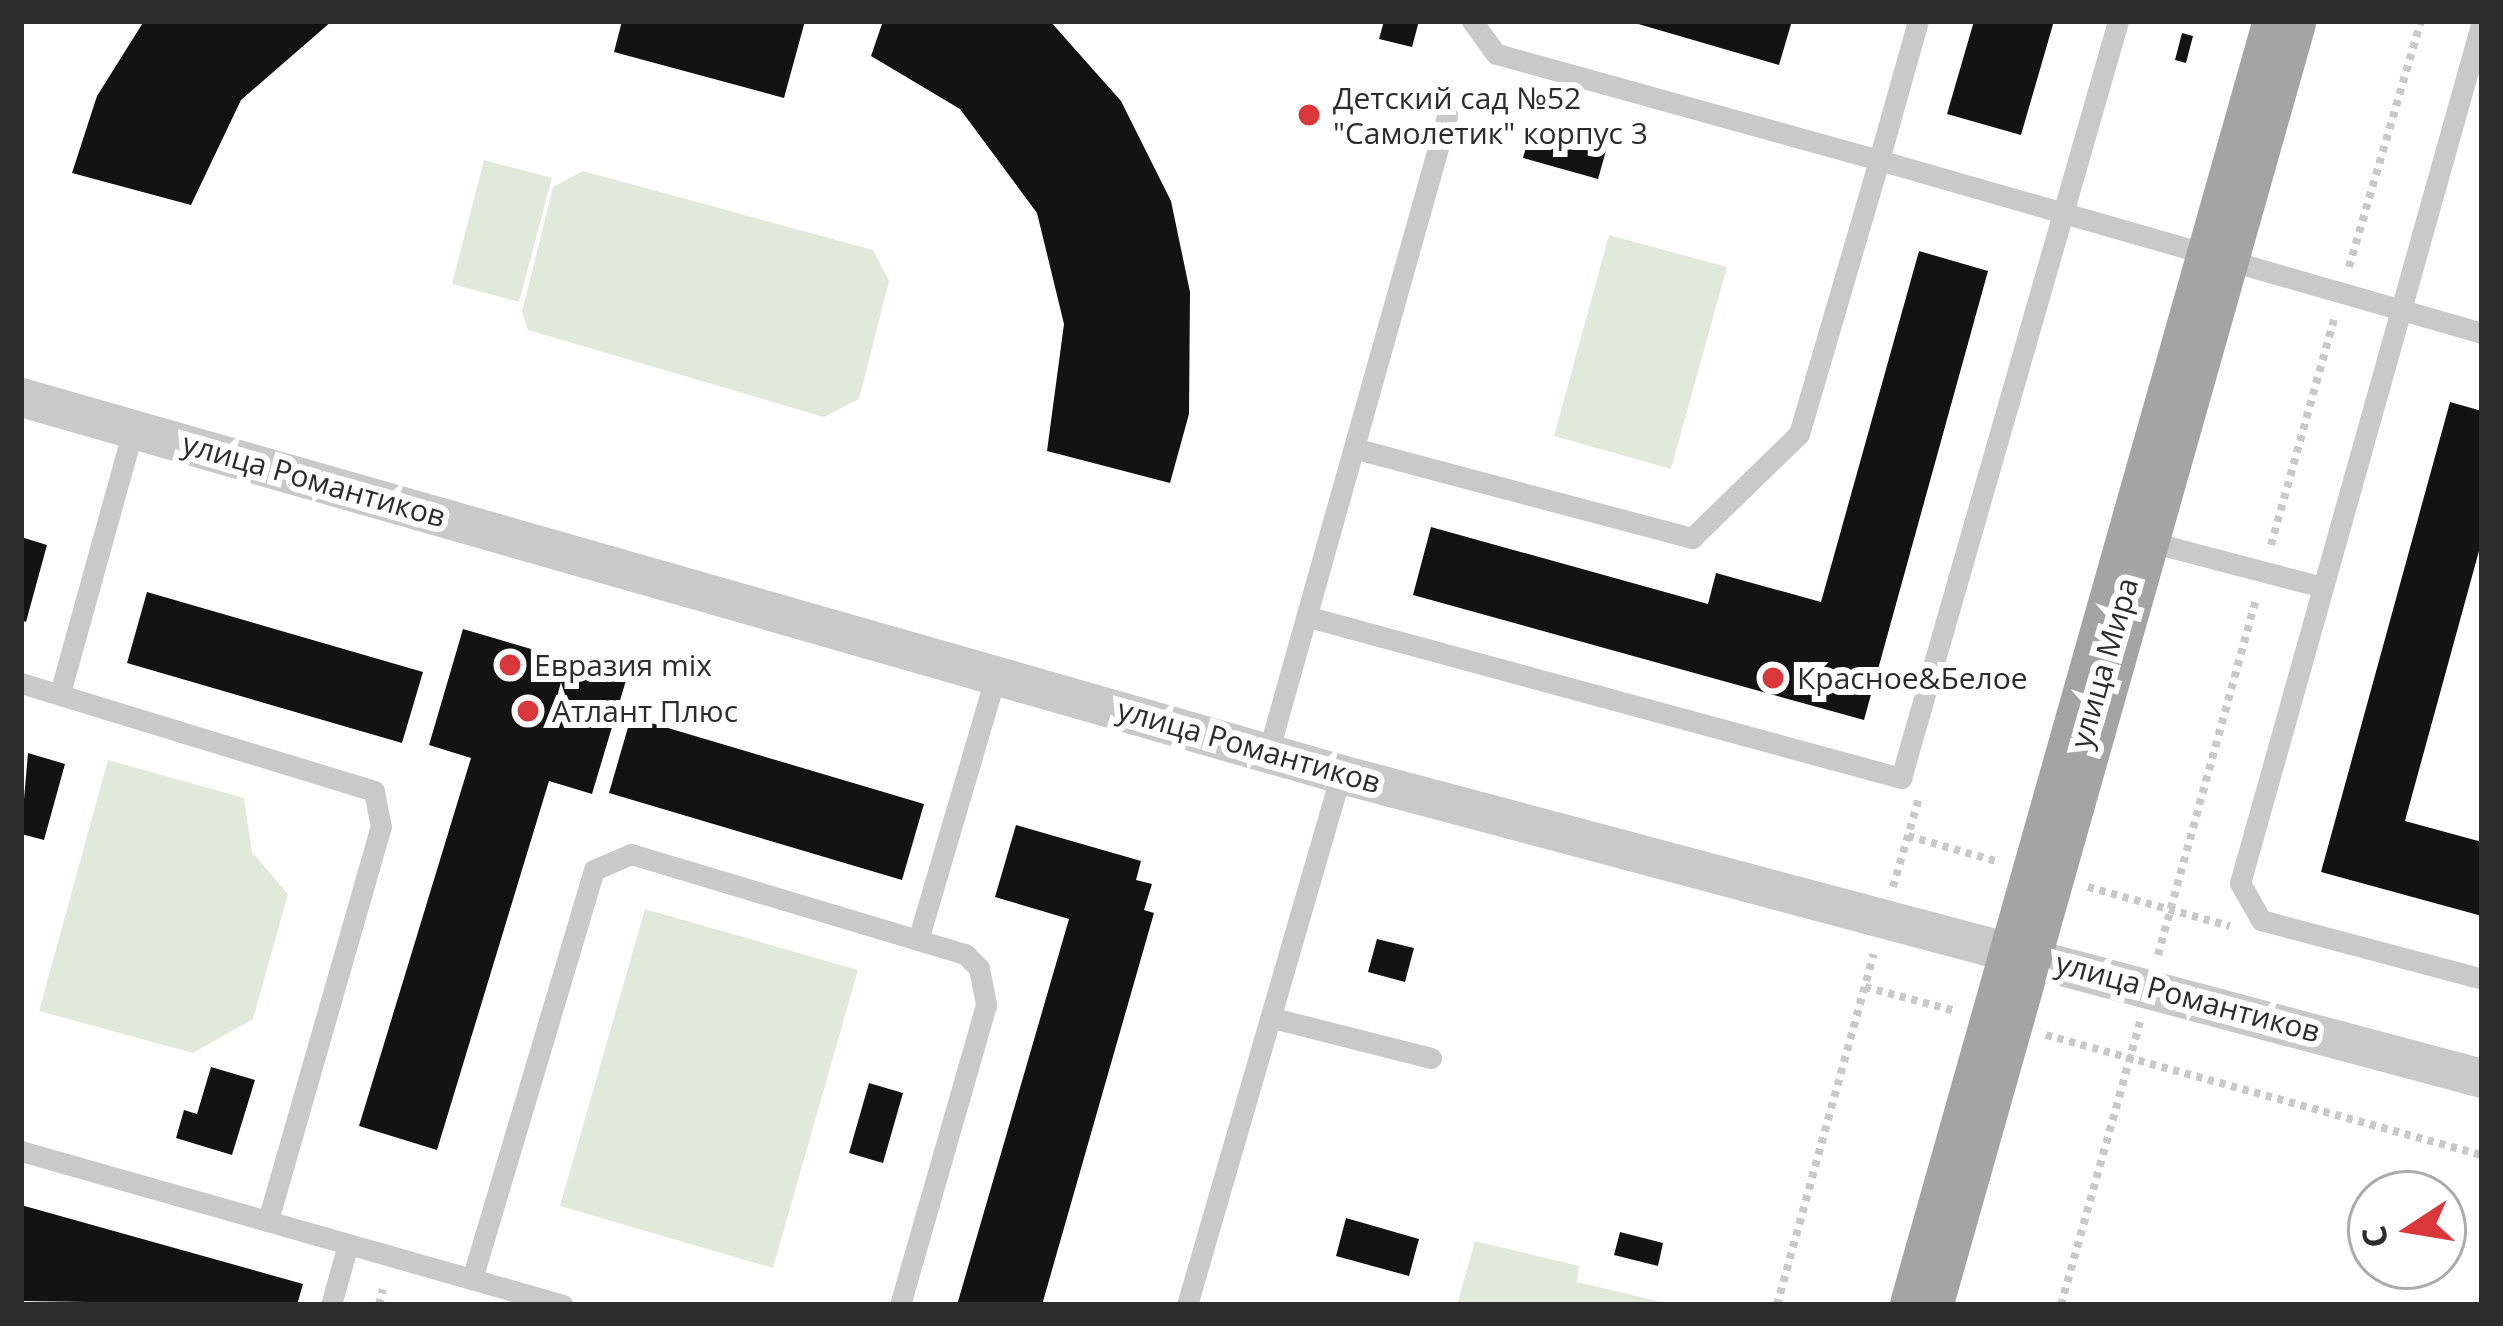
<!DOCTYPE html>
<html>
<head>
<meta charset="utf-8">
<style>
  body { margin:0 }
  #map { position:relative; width:2503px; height:1326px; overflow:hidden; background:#fff; font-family:"Open Sans",sans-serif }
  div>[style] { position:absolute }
  .green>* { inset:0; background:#e1e9da }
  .building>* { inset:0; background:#131313 }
  .path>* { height:8px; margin-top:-4px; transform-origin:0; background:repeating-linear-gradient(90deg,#c9c9c9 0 6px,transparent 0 12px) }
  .service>* { height:21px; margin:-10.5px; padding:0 10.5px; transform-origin:10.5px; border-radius:10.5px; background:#c9c9c9 }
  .minor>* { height:39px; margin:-19.5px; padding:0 19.5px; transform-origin:19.5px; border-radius:19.5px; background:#c9c9c9 }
  .primary>* { height:63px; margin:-31.5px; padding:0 31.5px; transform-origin:31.5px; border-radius:31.5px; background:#a4a4a4 }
  .dots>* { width:33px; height:33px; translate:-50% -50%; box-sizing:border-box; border:6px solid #fff; border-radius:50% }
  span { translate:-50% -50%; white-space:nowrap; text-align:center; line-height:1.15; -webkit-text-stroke:12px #fff; paint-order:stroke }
  .poi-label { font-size:30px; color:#2c2c2c }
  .left { translate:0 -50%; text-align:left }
  .street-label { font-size:30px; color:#2c2c2c }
  .frame { position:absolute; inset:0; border:24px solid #2c2c2c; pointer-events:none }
  .north { position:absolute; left:2347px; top:1170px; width:120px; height:120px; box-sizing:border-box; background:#fff; border:3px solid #ababab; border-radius:50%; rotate:258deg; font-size:33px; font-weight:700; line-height:48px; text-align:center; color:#2c2c2c }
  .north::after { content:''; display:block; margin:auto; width:42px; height:54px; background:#d93739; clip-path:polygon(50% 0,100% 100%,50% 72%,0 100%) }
</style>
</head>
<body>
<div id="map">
  <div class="green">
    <div style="clip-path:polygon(484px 160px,552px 178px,519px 302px,452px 284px)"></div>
    <div style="clip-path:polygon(583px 171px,873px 250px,889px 281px,859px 399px,824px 417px,528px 330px,522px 312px,553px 187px)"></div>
    <div style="clip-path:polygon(1609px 235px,1727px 267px,1671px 469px,1554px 436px)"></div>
    <div style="clip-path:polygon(108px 760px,244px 798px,252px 852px,288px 894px,253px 1019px,193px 1053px,39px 1011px)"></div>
    <div style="clip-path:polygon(645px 909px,858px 970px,773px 1268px,560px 1206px)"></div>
    <div style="clip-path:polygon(1475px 1241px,1579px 1266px,1577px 1282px,1675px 1305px,1457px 1305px)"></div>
  </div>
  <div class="building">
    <div style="clip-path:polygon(144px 21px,332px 21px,241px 100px,191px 205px,72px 173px,97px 96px)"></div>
    <div style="clip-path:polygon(622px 21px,805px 21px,784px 98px,614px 52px)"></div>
    <div style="clip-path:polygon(883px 21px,1050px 21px,1121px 101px,1171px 201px,1190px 292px,1189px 414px,1170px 483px,1047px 451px,1064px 324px,1037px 213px,960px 109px,871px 56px)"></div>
    <div style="clip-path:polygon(1384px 21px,1419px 21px,1412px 47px,1379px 39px)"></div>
    <div style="clip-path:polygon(1628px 21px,1792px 21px,1779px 65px)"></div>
    <div style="clip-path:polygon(1974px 21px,2054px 21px,2021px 135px,1947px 114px)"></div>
    <div style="clip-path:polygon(2182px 33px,2193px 36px,2186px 63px,2175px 60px)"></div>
    <div style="clip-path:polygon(1532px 126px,1607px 147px,1598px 179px,1523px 158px)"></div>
    <div style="clip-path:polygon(1919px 251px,1988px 271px,1864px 720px,1413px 595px,1431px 527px,1708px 604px,1716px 573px,1821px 602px)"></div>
    <div style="clip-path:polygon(2450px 402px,2482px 411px,2482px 540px,2405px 821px,2482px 842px,2482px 916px,2321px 872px)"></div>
    <div style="clip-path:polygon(21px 537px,47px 545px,26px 622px,21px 620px)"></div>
    <div style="clip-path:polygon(147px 592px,423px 672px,402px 743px,127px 663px)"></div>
    <div style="clip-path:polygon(463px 629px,627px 677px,592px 794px,549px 781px,437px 1150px,359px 1126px,471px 758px,429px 745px)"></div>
    <div style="clip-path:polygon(631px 717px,924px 804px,902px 880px,609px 793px)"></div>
    <div style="clip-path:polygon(28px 753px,65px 764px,44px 840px,21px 834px)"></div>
    <div style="clip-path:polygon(1016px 825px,1141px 861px,1136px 880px,1152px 884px,1144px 910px,1154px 913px,1042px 1305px,957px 1305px,1069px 919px,995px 897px)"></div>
    <div style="clip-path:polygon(1377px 939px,1414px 948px,1405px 982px,1368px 972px)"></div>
    <div style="clip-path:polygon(211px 1067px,255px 1080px,232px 1155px,176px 1138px,184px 1110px,197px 1114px)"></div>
    <div style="clip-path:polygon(869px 1083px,903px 1093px,883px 1163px,849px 1153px)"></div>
    <div style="clip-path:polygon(2360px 1202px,2371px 1205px,2371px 1242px,2350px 1236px)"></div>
    <div style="clip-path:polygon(21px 1205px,303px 1284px,297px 1305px,21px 1301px)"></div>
    <div style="clip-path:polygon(1346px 1218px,1419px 1239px,1409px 1276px,1336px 1256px)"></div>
    <div style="clip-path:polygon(1620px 1232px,1663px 1243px,1658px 1266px,1614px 1255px)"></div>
  </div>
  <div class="path">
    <div style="left:2349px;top:267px;width:256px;rotate:-73.7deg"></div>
    <div style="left:2271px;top:545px;width:238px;rotate:-74.4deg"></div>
    <div style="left:1908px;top:836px;width:95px;rotate:15.9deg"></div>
    <div style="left:1893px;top:887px;width:93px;rotate:-73.7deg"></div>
    <div style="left:2088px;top:887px;width:147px;rotate:15.4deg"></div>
    <div style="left:2158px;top:955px;width:368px;rotate:-74.6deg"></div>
    <div style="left:1865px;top:987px;width:94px;rotate:14.8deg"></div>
    <div style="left:2046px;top:1035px;width:452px;rotate:15.4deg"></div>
    <div style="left:379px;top:1305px;width:16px;rotate:-76deg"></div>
    <div style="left:1777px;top:1305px;width:364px;rotate:-74.6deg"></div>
    <div style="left:2061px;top:1305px;width:294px;rotate:-74.4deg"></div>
  </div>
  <div class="service">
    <div style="left:1918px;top:21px;width:144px;rotate:105.7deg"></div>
    <div style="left:1879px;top:160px;width:627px;rotate:16.01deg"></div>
    <div style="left:2482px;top:21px;width:895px;rotate:105.68deg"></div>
    <div style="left:2240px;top:883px;width:43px;rotate:60.4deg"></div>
    <div style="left:2261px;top:920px;width:229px;rotate:14.9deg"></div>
    <div style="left:1357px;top:449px;width:347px;rotate:14.9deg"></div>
    <div style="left:1692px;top:538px;width:149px;rotate:-44.2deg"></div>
    <div style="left:1799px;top:434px;width:285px;rotate:-73.7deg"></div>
    <div style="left:1879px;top:160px;width:397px;rotate:-164.5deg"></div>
    <div style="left:1496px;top:54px;width:41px;rotate:-126deg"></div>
    <div style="left:2143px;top:540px;width:185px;rotate:14.7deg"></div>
    <div style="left:1309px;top:617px;width:614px;rotate:15.21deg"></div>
    <div style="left:1901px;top:778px;width:787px;rotate:-74deg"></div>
    <div style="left:21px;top:683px;width:369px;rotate:17deg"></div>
    <div style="left:374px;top:791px;width:36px;rotate:79deg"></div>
    <div style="left:381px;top:826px;width:411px;rotate:106deg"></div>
    <div style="left:60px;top:693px;width:274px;rotate:-74.5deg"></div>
    <div style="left:1268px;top:753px;width:662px;rotate:-74.3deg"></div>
    <div style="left:918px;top:940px;width:276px;rotate:-73.6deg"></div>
    <div style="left:1273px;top:1018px;width:163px;rotate:14.2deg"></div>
    <div style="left:21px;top:1151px;width:563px;rotate:15.86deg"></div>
    <div style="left:472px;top:1279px;width:427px;rotate:-73.4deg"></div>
    <div style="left:594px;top:870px;width:40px;rotate:-23.4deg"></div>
    <div style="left:631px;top:854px;width:349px;rotate:16.7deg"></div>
    <div style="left:965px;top:954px;width:20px;rotate:45deg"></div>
    <div style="left:979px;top:968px;width:38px;rotate:79deg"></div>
    <div style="left:986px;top:1005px;width:312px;rotate:106deg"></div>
    <div style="left:331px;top:1305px;width:63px;rotate:-74.4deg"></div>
    <div style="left:1187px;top:1305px;width:553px;rotate:-73.83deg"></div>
  </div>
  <div class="minor">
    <div style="left:21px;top:397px;width:1373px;rotate:15.94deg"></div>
    <div style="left:1341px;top:774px;width:1181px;rotate:14.92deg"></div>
  </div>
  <div class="primary">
    <div style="left:1921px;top:1305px;width:1334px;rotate:-74.21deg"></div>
  </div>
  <div class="dots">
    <div style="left:1309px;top:115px;background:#d93739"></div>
    <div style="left:510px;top:665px;background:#d93739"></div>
    <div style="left:1773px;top:678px;background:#d93739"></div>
    <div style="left:528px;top:711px;background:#d93739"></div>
  </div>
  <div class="poi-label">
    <span class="left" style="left:1333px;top:115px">Детский сад №52<br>"Самолетик" корпус 3</span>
    <span class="left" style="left:534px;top:665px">Евразия mix</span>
    <span class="left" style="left:1797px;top:678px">Красное&amp;Белое</span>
    <span class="left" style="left:552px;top:711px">Атлант Плюс</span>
  </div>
  <div class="street-label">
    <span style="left:314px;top:480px;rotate:16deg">улица Романтиков</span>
    <span style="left:2104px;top:663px;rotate:-74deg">улица Мира</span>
    <span style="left:1249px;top:746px;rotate:16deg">улица Романтиков</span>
    <span style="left:2188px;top:997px;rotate:15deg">улица Романтиков</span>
  </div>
  <div class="frame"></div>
  <div class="north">С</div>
</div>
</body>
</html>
